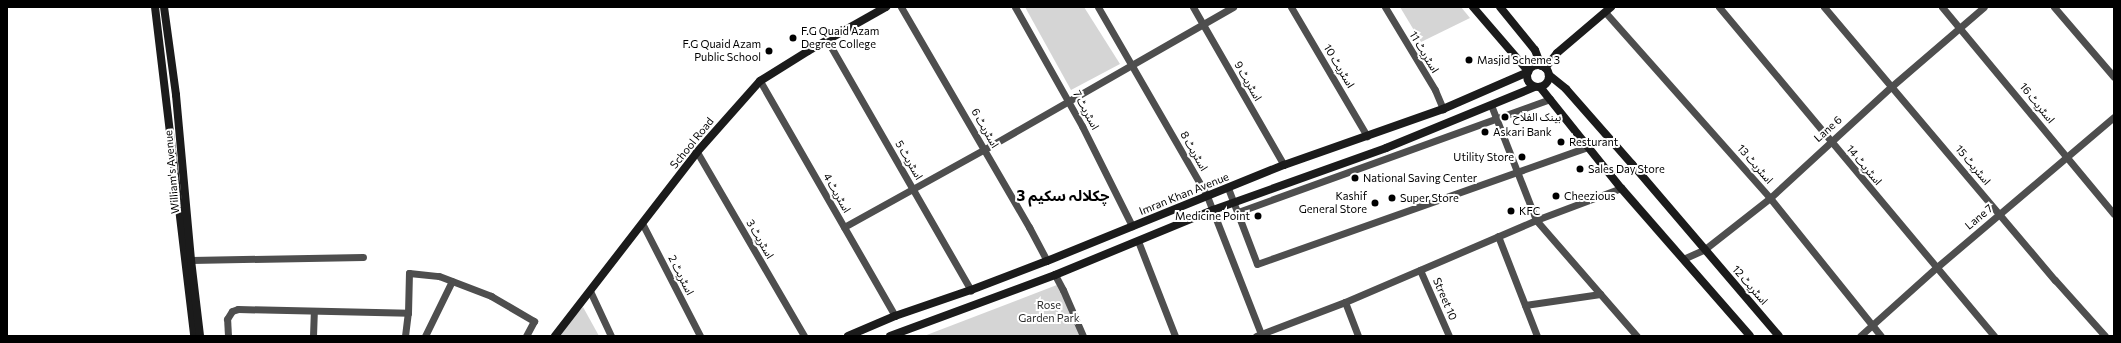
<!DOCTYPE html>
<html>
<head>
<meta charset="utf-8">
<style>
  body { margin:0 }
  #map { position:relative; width:2121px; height:343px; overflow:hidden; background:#fff; font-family:Commissioner,"Noto Sans Arabic",sans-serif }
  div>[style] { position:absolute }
  .green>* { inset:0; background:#d5d5d5 }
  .street>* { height:7px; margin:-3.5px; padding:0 3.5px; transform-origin:3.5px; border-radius:3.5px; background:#4e4e4e }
  .secondary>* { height:8px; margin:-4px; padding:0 4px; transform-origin:4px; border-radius:4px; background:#1b1b1b }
  .secondary>.ring { margin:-4px; padding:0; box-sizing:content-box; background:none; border:8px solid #1b1b1b; border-radius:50% }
  .dots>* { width:11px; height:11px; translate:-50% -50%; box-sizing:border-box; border:2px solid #fff; border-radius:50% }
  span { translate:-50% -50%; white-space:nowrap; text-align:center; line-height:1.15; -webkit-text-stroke:4px #fff; paint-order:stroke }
  .poi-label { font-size:11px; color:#000 }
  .left { translate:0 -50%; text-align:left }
  .right { translate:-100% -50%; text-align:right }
  .street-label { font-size:11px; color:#000 }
  .park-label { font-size:11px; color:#2c2c2c }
  .district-label { font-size:15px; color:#000; font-weight:700 }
  .frame { position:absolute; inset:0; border:8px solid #000; pointer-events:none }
</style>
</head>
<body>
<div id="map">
  <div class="green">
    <div style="clip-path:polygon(1025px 7px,1084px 7px,1120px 64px,1071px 90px)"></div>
    <div style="clip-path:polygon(1400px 7px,1461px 7px,1470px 18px,1421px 42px)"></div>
    <div style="clip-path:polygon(1062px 283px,1083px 336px,924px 336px)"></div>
    <div style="clip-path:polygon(583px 307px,599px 336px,556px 336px)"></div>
  </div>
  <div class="street">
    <div style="left:901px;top:7px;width:255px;rotate:59.8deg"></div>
    <div style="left:1029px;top:227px;width:38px;rotate:62deg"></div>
    <div style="left:1015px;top:7px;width:137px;rotate:60.6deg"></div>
    <div style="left:1082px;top:126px;width:112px;rotate:63.4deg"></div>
    <div style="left:1098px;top:7px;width:218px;rotate:60deg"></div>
    <div style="left:1207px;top:196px;width:150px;rotate:68.6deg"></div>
    <div style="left:1193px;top:7px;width:182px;rotate:60.1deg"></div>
    <div style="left:1291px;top:7px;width:150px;rotate:59.5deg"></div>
    <div style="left:1385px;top:7px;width:97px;rotate:58.9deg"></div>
    <div style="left:1435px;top:90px;width:21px;rotate:67deg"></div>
    <div style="left:1719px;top:7px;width:429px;rotate:50.1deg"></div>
    <div style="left:1824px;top:7px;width:358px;rotate:49.8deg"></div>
    <div style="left:2055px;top:280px;width:75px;rotate:48.2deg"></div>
    <div style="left:1942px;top:7px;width:269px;rotate:50.3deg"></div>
    <div style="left:2054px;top:7px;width:92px;rotate:49.4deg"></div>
    <div style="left:1605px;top:12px;width:249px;rotate:48.4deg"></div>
    <div style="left:1770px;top:198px;width:177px;rotate:51.2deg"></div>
    <div style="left:827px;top:40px;width:289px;rotate:60.1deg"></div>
    <div style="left:760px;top:81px;width:271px;rotate:60.1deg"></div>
    <div style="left:1491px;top:105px;width:123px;rotate:68.6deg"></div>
    <div style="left:1536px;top:220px;width:154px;rotate:49deg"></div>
    <div style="left:697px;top:152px;width:213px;rotate:59.8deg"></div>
    <div style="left:1228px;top:188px;width:81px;rotate:69.1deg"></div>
    <div style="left:1257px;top:264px;width:351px;rotate:-19.5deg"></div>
    <div style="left:1238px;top:212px;width:332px;rotate:-19.9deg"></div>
    <div style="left:642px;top:223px;width:127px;rotate:62.8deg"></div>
    <div style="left:844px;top:227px;width:161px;rotate:-29deg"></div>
    <div style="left:985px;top:149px;width:286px;rotate:-29.8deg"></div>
    <div style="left:1498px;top:236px;width:107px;rotate:68.7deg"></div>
    <div style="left:1138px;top:241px;width:102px;rotate:68.7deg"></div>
    <div style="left:1683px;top:259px;width:24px;rotate:-24deg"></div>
    <div style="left:1705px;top:249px;width:83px;rotate:-38.1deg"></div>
    <div style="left:1770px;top:198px;width:166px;rotate:-42.6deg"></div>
    <div style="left:1892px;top:86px;width:121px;rotate:-40.7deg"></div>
    <div style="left:191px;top:260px;width:172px;rotate:-1deg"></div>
    <div style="left:1420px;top:270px;width:72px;rotate:66.3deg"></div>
    <div style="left:1055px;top:275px;width:17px;rotate:62deg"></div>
    <div style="left:1063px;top:290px;width:50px;rotate:66.5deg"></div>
    <div style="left:590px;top:291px;width:50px;rotate:65deg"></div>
    <div style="left:1345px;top:302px;width:36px;rotate:69deg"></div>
    <div style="left:1525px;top:305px;width:76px;rotate:-8.3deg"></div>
    <div style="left:228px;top:336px;width:17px;rotate:-93deg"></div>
    <div style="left:227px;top:319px;width:9px;rotate:-58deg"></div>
    <div style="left:232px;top:311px;width:6px;rotate:-18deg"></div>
    <div style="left:238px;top:309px;width:170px;rotate:1.3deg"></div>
    <div style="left:313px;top:336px;width:25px;rotate:-88deg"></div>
    <div style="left:405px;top:336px;width:23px;rotate:-83deg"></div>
    <div style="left:408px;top:313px;width:40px;rotate:-88.6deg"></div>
    <div style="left:409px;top:273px;width:30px;rotate:6deg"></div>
    <div style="left:439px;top:276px;width:56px;rotate:21deg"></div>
    <div style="left:491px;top:296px;width:50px;rotate:30.2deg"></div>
    <div style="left:534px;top:321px;width:17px;rotate:118deg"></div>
    <div style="left:425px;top:336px;width:61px;rotate:-63.9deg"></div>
    <div style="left:1256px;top:336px;width:95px;rotate:-20.9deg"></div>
    <div style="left:1345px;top:302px;width:208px;rotate:-23.2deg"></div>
    <div style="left:1536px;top:220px;width:91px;rotate:-20.6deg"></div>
    <div style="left:1860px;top:336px;width:103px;rotate:-41.9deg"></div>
    <div style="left:1937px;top:267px;width:232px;rotate:-40.3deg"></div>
  </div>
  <div class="secondary">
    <div style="left:155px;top:7px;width:331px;rotate:83.2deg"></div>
    <div style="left:164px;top:7px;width:89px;rotate:82.2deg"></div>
    <div style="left:176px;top:95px;width:166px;rotate:84.8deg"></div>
    <div style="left:191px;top:260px;width:77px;rotate:83.2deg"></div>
    <div style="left:1473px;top:7px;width:84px;rotate:49.3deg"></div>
    <div style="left:1500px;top:7px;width:55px;rotate:50.9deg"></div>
    <div style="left:1535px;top:50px;width:17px;rotate:69deg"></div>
    <div class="ring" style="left:1527px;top:65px;width:14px;height:14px"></div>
    <div style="left:1545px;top:68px;width:19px;rotate:-51deg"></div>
    <div style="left:1557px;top:53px;width:71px;rotate:-40.4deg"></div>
    <div style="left:1549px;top:75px;width:22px;rotate:39deg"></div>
    <div style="left:1566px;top:89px;width:100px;rotate:48.7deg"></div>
    <div style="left:1632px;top:164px;width:226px;rotate:49.5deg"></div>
    <div style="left:1540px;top:87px;width:129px;rotate:51.3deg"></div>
    <div style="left:1621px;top:188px;width:196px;rotate:48.9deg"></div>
    <div style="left:555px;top:336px;width:232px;rotate:-52.3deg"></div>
    <div style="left:697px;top:152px;width:95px;rotate:-48.4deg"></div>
    <div style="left:760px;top:81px;width:57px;rotate:-32deg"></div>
    <div style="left:808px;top:51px;width:90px;rotate:-29.4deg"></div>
    <div style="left:848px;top:336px;width:51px;rotate:-23.1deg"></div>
    <div style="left:895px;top:316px;width:80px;rotate:-18.9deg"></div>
    <div style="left:971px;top:290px;width:81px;rotate:-20.9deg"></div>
    <div style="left:1047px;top:261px;width:256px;rotate:-22.1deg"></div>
    <div style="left:1284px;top:165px;width:169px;rotate:-19.4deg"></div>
    <div style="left:1443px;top:109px;width:93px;rotate:-23.5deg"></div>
    <div style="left:890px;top:336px;width:176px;rotate:-20.3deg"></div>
    <div style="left:1055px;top:275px;width:171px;rotate:-22.4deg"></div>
    <div style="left:1213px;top:210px;width:184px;rotate:-19.7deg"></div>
    <div style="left:1386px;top:148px;width:161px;rotate:-22.3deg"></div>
  </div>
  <div class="dots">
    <div style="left:793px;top:38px;background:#000"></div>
    <div style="left:769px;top:51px;background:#000"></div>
    <div style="left:1469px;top:60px;background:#000"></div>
    <div style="left:1505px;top:117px;background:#000"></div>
    <div style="left:1485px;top:132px;background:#000"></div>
    <div style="left:1561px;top:142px;background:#000"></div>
    <div style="left:1522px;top:157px;background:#000"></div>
    <div style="left:1580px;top:169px;background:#000"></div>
    <div style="left:1355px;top:178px;background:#000"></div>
    <div style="left:1556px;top:196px;background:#000"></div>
    <div style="left:1392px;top:198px;background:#000"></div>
    <div style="left:1375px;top:203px;background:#000"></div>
    <div style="left:1511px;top:211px;background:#000"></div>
    <div style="left:1258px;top:216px;background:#000"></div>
  </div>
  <div class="poi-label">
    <span class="left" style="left:801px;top:38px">F.G Quaid Azam<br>Degree College</span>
    <span class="right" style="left:761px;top:51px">F.G Quaid Azam<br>Public School</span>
    <span class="left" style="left:1477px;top:60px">Masjid Scheme 3</span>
    <span class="left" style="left:1513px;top:117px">بینک الفلاح</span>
    <span class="left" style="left:1493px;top:132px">Askari Bank</span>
    <span class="left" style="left:1569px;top:142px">Resturant</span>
    <span class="right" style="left:1514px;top:157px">Utility Store</span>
    <span class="left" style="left:1588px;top:169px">Sales Day Store</span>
    <span class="left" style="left:1363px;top:178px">National Saving Center</span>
    <span class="left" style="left:1564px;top:196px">Cheezious</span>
    <span class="right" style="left:1367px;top:203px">Kashif<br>General Store</span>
    <span class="left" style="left:1400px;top:198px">Super Store</span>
    <span class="left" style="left:1519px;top:211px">KFC</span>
    <span class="right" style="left:1250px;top:216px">Medicine Point</span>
  </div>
  <div class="street-label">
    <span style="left:1424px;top:52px;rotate:59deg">اسٹریٹ 11</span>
    <span style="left:1339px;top:66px;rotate:59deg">اسٹریٹ 10</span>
    <span style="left:1248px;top:81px;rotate:60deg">اسٹریٹ 9</span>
    <span style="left:2037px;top:103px;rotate:51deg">اسٹریٹ 16</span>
    <span style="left:1086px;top:110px;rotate:62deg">اسٹریٹ 7</span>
    <span style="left:985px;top:128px;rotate:60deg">اسٹریٹ 6</span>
    <span style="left:1828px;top:129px;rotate:-42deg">Lane 6</span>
    <span style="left:692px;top:143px;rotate:-51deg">School Road</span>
    <span style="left:1194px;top:151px;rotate:60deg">اسٹریٹ 8</span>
    <span style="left:909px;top:160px;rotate:60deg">اسٹریٹ 5</span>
    <span style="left:1755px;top:164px;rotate:49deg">اسٹریٹ 13</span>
    <span style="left:1864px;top:165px;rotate:50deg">اسٹریٹ 14</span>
    <span style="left:1973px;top:165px;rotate:50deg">اسٹریٹ 15</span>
    <span style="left:172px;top:172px;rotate:-95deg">William's Avenue</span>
    <span style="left:837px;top:193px;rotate:60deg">اسٹریٹ 4</span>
    <span style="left:1184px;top:194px;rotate:-22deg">Imran Khan Avenue</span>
    <span style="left:1979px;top:217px;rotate:-40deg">Lane 7</span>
    <span style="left:760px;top:239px;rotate:60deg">اسٹریٹ 3</span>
    <span style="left:681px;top:275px;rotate:63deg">اسٹریٹ 2</span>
    <span style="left:1750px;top:285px;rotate:49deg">اسٹریٹ 12</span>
    <span style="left:1445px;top:299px;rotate:67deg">Street 10</span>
  </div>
  <div class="park-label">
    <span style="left:1049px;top:312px">Rose<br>Garden Park</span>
  </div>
  <div class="district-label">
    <span style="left:1063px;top:196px">چکلالہ سکیم 3</span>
  </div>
  <div class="frame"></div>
</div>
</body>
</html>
